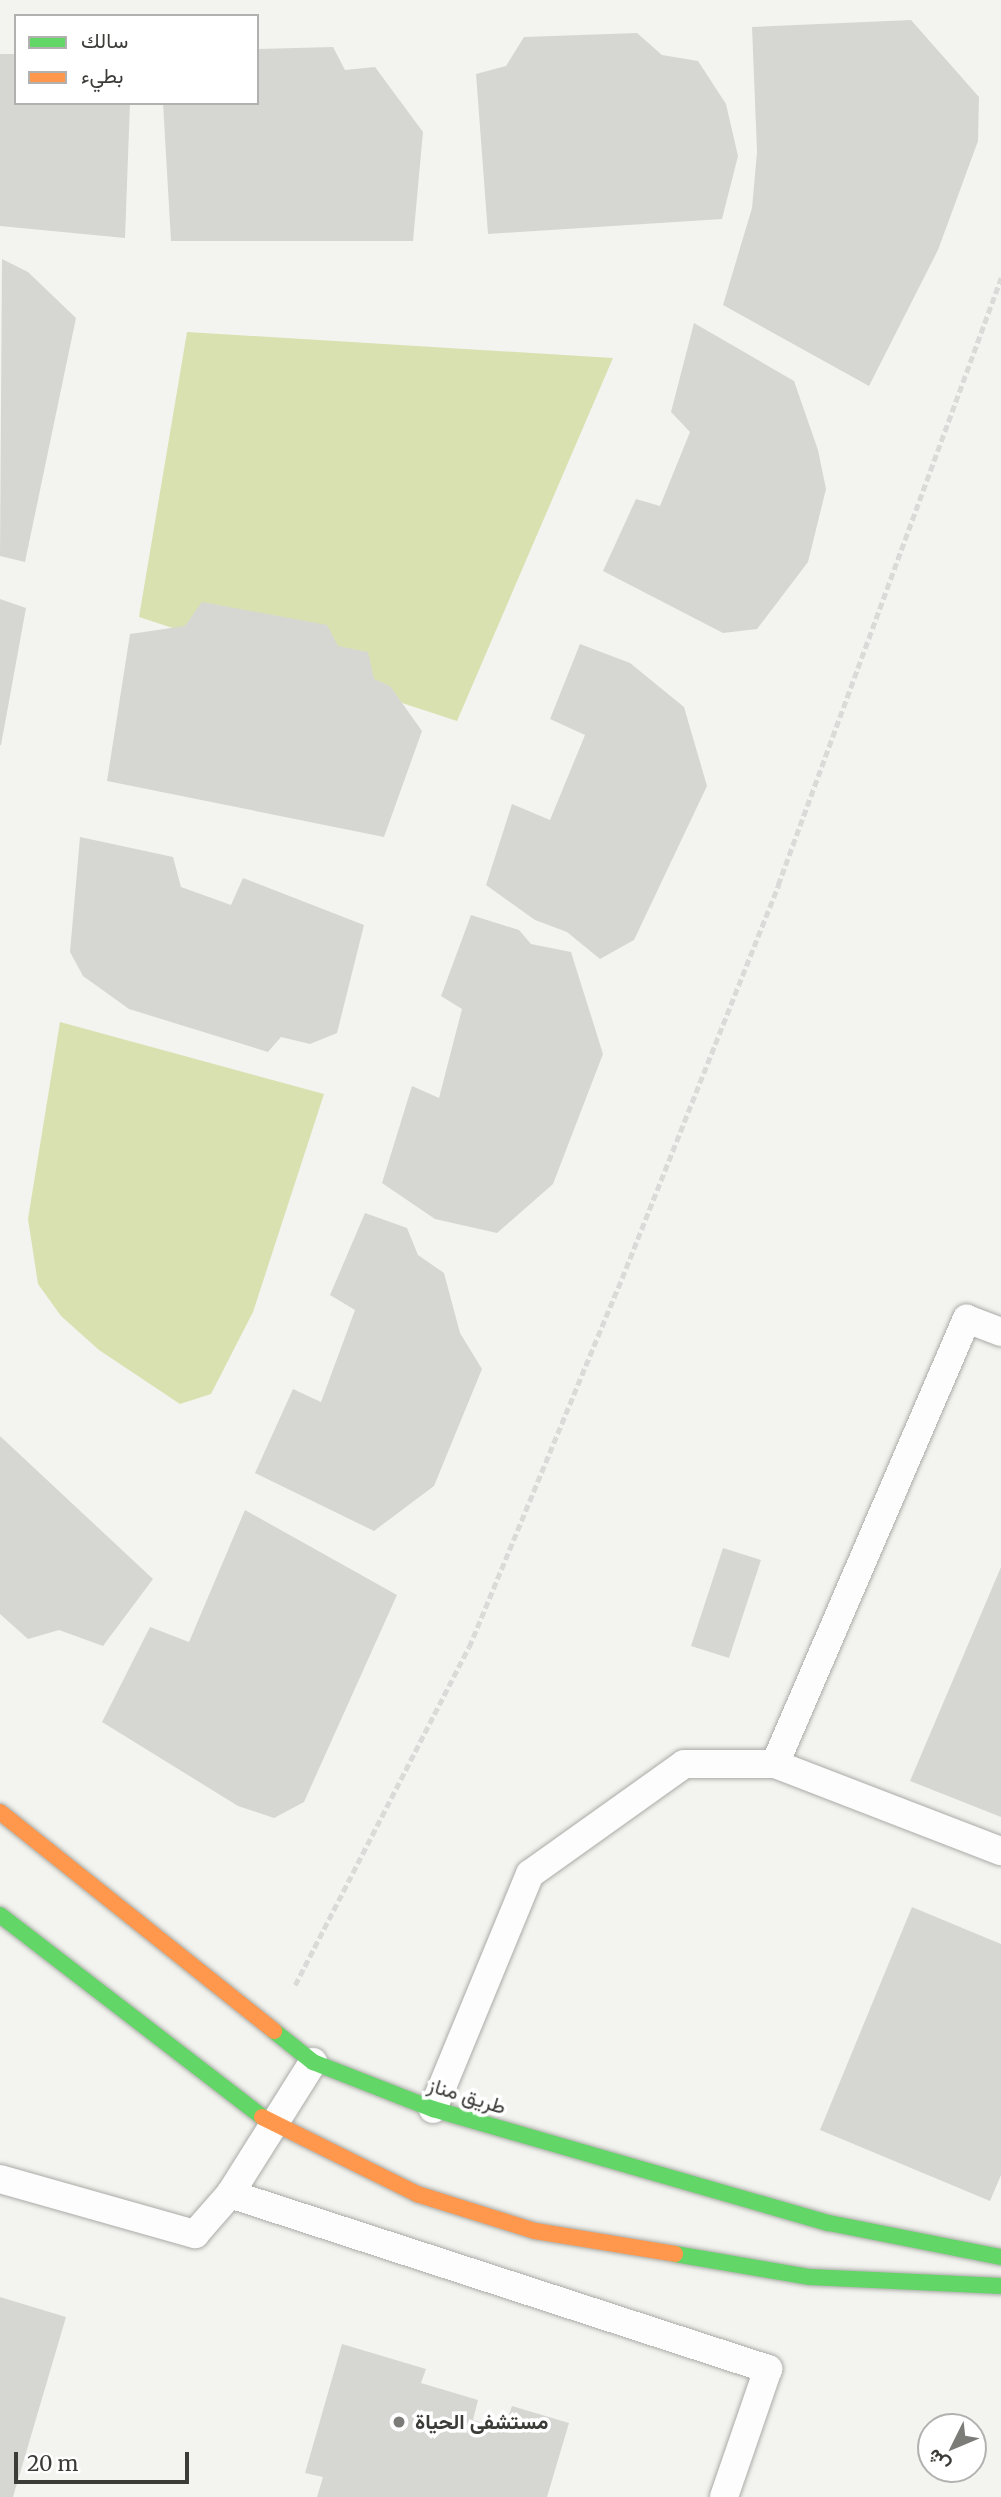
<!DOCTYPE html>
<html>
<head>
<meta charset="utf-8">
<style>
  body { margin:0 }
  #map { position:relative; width:1001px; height:2497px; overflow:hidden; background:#f3f4ef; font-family:Merriweather,Vazirmatn,serif }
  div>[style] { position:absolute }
  .green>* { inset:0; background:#d9e1b1 }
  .building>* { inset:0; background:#d6d7d3 }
  .path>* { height:4.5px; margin-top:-2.25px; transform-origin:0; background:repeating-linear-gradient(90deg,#dadad9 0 7px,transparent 0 10.5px) }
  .roads { filter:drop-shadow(0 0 2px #aaaba7) drop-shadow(0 0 2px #aaaba7) }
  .lane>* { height:28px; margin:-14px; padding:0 14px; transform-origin:14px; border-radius:14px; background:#fdfdfd }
  .fast>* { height:16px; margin:-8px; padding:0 8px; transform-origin:8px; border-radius:8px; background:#63d668 }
  .slow>* { height:16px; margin:-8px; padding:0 8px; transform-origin:8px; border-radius:8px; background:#ff974d }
  .dots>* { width:19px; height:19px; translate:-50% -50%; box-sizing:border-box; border:4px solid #fff; border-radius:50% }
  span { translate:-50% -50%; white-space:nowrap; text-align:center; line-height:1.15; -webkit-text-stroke:7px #fff; paint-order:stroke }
  .street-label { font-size:21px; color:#3b3c38 }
  .poi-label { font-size:21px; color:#3b3c38; font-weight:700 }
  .left { translate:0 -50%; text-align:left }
  .legend { position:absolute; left:14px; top:14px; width:245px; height:91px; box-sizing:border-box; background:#fff; border:2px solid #b1b1af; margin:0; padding:9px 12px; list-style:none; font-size:21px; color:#3b3c38 }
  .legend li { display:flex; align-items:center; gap:14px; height:35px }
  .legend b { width:35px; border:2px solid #b1b1af }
  .north { position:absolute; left:917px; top:2413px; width:70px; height:70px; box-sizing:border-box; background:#fff; border:2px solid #b1b1af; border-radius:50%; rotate:227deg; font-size:19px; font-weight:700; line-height:28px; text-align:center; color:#3b3c38 }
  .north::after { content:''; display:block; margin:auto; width:24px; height:32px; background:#7b7c78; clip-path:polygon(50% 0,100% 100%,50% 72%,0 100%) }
  .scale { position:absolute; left:14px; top:2452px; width:175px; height:32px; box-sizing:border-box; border:4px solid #3b3c38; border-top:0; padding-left:9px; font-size:21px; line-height:24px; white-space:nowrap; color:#3b3c38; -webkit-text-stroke:5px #fff; paint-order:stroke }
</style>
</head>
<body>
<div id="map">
  <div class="green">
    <div style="clip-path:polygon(187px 332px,613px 358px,457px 721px,139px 617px)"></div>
    <div style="clip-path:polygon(60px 1022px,324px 1094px,253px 1312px,211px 1394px,180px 1404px,99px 1350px,61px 1316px,38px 1284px,28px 1219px)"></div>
  </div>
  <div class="building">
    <div style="clip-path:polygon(911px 20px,979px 97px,978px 141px,938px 250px,869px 386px,723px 305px,752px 208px,757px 152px,752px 27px)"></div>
    <div style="clip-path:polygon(637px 33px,662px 55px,698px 61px,726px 104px,738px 156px,722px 219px,488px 234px,476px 74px,506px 66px,524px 37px)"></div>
    <div style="clip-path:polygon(333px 47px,345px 70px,375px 67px,423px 132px,413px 241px,171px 241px,163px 103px,257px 103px,257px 49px)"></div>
    <div style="clip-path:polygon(0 54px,16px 54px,16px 103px,130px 103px,125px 238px,0 226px)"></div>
    <div style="clip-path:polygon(2px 259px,28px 272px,76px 318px,25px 562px,0 556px)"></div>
    <div style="clip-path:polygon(694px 323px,794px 381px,818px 450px,826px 489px,808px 562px,757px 629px,723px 633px,603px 571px,636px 499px,660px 506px,690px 432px,671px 412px)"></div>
    <div style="clip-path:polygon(0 599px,26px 608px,1px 745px,0 745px)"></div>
    <div style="clip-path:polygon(202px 602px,327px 625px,338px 646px,368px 652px,374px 679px,390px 686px,422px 731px,384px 837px,107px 781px,130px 634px,185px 626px)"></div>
    <div style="clip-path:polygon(580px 644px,630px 663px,684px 707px,707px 786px,634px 940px,600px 959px,567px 932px,535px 920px,486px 885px,512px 804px,550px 820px,585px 735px,550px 719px)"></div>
    <div style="clip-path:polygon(80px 837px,173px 857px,181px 887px,231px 905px,243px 878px,364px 925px,337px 1033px,310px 1044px,281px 1037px,268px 1052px,129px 1009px,83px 976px,70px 952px)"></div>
    <div style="clip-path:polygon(471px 915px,519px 930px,531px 944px,571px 952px,603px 1054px,553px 1184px,497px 1233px,435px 1219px,382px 1183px,412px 1086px,439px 1098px,462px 1009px,441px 996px)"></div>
    <div style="clip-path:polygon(365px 1213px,407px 1228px,418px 1255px,444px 1273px,460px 1333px,482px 1369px,434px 1486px,374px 1531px,255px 1473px,293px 1389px,321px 1402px,355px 1310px,330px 1295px)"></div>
    <div style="clip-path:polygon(0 1436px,153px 1579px,103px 1646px,59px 1630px,28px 1639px,0 1614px)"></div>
    <div style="clip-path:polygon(245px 1510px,397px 1595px,304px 1802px,274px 1818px,238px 1806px,102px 1722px,150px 1627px,189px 1642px)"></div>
    <div style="clip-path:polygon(723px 1548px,761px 1560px,729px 1658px,691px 1646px)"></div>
    <div style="clip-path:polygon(1001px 1567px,1001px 1817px,910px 1781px)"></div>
    <div style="clip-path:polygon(912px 1907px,1001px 1944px,1001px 2175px,990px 2201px,820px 2130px)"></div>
    <div style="clip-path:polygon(0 2297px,66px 2317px,13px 2497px,0 2497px)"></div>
    <div style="clip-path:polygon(342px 2344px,426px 2369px,421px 2383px,478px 2400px,473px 2420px,504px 2429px,512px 2406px,569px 2423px,547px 2497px,317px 2497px,323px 2477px,305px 2473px)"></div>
  </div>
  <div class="path">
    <div style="left:295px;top:1985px;width:380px;rotate:-62.8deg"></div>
    <div style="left:469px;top:1647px;width:389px;rotate:-67.5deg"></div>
    <div style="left:618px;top:1288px;width:434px;rotate:-68.3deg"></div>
    <div style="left:778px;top:885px;width:647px;rotate:-69.83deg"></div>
  </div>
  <div class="roads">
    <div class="lane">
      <div style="left:775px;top:1764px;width:485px;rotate:-66.7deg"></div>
      <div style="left:967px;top:1319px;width:36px;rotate:21deg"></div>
      <div style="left:433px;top:2109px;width:254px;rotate:-67.6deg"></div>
      <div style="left:530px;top:1874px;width:189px;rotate:-35.5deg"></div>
      <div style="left:684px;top:1764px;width:91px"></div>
      <div style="left:775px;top:1764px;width:242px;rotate:21.1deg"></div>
      <div style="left:0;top:2179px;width:203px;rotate:15.8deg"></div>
      <div style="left:195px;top:2234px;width:53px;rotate:-48.8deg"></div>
      <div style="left:230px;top:2194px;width:156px;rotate:-57.8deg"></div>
      <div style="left:230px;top:2194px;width:566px;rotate:18.02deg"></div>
      <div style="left:768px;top:2369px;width:135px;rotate:109deg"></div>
    </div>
    <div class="fast">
      <div style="left:0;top:1915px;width:331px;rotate:37.6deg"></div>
      <div style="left:274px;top:2031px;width:50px;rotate:38.5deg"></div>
      <div style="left:313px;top:2062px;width:129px;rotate:21.4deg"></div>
      <div style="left:433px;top:2109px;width:412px;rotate:16.1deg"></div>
      <div style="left:829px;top:2223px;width:175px;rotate:11.2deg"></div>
      <div style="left:675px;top:2254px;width:137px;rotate:9.7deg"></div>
      <div style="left:810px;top:2277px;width:191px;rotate:2.7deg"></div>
    </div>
    <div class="slow">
      <div style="left:0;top:1812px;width:351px;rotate:38.6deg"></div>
      <div style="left:262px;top:2117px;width:173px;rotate:26.4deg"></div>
      <div style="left:417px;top:2194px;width:124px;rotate:17.4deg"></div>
      <div style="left:535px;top:2231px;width:142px;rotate:9.3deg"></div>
    </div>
  </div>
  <div class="dots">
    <div style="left:399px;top:2422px;background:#7b7c78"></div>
  </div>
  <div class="street-label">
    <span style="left:467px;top:2096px;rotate:17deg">طريق مناز</span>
  </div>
  <div class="poi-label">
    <span class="left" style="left:415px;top:2422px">مستشفى الحياة</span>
  </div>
  <ul class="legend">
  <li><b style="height:9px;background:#63d668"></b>سالك</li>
  <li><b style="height:9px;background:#ff974d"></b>بطيء</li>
  </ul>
  <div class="north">ش</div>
  <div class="scale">20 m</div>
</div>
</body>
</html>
